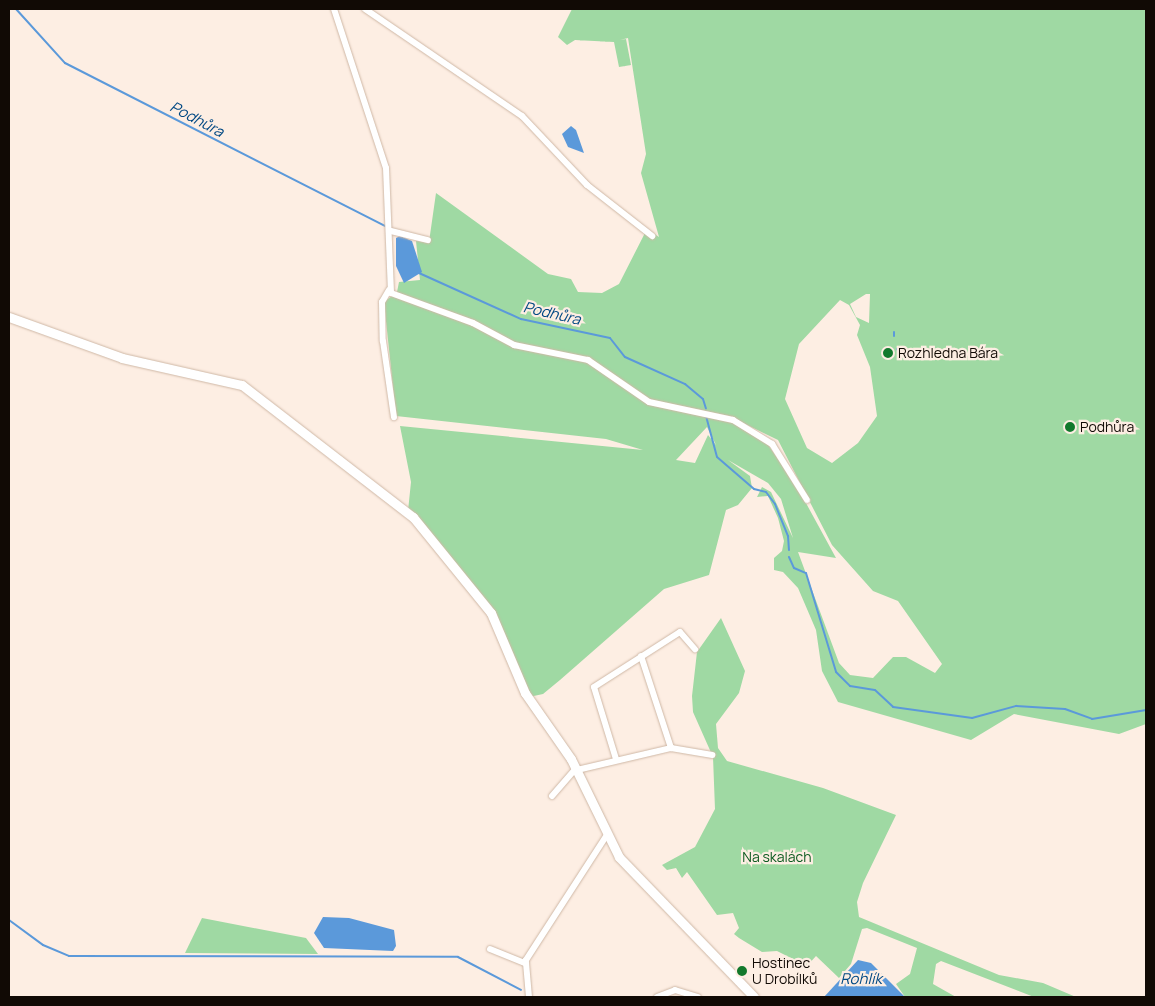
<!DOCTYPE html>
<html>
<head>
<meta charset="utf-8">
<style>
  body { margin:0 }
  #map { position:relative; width:1155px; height:1006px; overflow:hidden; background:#fdeee3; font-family:Manrope,sans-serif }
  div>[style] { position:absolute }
  .green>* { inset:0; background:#9fd9a3 }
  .water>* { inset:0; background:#5b99da }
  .stream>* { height:2px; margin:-1px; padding:0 1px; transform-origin:1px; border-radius:1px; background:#5b99da }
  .roads { filter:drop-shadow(0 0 1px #cfb8a6) drop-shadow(0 0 1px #cfb8a6) }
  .street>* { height:6px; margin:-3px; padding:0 3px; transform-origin:3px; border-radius:3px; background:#fff }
  .secondary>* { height:9px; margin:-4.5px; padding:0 4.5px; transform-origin:4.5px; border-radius:4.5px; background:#fff }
  .dots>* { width:14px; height:14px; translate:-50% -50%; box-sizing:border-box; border:2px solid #fdeee3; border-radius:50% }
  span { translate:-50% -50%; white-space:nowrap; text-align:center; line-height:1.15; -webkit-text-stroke:4.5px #fdeee3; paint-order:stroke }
  .poi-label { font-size:14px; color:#110a05 }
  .left { translate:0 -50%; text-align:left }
  .park-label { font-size:14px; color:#0b5a1f }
  .water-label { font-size:15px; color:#004883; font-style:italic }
  .frame { position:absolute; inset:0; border:10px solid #110a05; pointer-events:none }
</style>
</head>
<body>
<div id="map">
  <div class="green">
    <div style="clip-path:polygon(evenodd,572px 9px,1146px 9px,1146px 724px,1119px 734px,1014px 714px,971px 740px,838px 702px,822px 671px,816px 630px,798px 588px,783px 572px,774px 570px,774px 558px,782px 551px,784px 541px,778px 518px,768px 496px,757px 497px,762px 487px,771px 492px,793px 538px,781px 499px,768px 483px,728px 460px,750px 476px,752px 488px,738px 505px,726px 510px,709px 575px,664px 589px,560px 680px,543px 694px,529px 697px,500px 631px,408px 511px,411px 482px,400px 426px,643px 450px,606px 439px,396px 416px,384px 302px,397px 292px,399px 282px,420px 280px,416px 241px,429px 242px,436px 193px,548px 274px,571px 279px,578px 292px,602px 293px,619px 284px,647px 229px,659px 237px,641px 173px,646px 154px,628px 38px,620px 40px,626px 39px,631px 65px,619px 67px,614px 42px,575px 40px,567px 45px,558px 37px,572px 9px,866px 294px,870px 294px,869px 323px,856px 317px,850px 304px,866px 294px,572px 9px,840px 300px,849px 305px,860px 325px,857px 335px,870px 367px,877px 416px,858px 443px,832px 463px,807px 448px,785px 399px,799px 344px,840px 300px,572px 9px,681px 406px,729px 416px,778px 440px,832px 545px,873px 591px,898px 601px,942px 664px,935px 673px,906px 657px,893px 657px,873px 678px,850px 675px,839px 663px,798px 552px,836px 558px,795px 483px,766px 442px,723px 417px,681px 411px,681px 406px,572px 9px,707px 427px,716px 445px,708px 435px,695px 463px,676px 460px,707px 427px)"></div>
    <div style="clip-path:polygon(721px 618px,745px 671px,739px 693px,716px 724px,718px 748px,727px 761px,823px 788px,896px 815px,863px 883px,857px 902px,859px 917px,999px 975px,1043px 983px,1076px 997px,1034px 997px,941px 961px,936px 964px,933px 984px,956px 997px,905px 997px,896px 984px,910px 974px,917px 948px,867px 928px,862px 929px,851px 964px,839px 978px,816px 956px,807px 966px,777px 951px,762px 952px,739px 938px,734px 934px,739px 928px,733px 913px,717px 915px,687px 872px,682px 878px,676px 868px,667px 870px,662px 865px,695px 847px,715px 809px,713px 757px,693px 712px,692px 696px,697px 652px)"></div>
    <div style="clip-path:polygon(202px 918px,306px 938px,318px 954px,185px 953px)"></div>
  </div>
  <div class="water">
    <div style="clip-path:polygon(571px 126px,576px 130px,584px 153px,568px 147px,562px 134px)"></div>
    <div style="clip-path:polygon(400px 236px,412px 241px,422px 272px,404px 283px,396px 266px,396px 238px)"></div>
    <div style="clip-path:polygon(323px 917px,349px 918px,394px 930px,396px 946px,393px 951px,324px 948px,314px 933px)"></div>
    <div style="clip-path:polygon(858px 960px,871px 963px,905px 997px,824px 997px)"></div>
  </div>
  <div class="stream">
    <div style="left:16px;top:9px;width:73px;rotate:47.8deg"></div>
    <div style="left:65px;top:63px;width:359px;rotate:27deg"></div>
    <div style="left:419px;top:273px;width:112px;rotate:24.3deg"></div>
    <div style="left:521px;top:319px;width:91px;rotate:12.1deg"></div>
    <div style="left:610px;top:338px;width:24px;rotate:52deg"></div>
    <div style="left:625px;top:357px;width:66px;rotate:24.2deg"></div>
    <div style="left:685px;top:384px;width:23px;rotate:40deg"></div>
    <div style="left:703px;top:399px;width:10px;rotate:73deg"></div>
    <div style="left:894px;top:332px;width:4px;rotate:90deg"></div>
    <div style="left:897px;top:349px;width:6px;rotate:59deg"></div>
    <div style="left:706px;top:416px;width:42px;rotate:75deg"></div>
    <div style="left:717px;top:457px;width:49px;rotate:40.9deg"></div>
    <div style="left:754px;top:489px;width:12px;rotate:14deg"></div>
    <div style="left:766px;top:492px;width:15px;rotate:53deg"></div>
    <div style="left:775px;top:504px;width:35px;rotate:68deg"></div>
    <div style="left:788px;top:536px;width:14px;rotate:86deg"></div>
    <div style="left:789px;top:557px;width:12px;rotate:66deg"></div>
    <div style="left:794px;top:568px;width:13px;rotate:23deg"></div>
    <div style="left:806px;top:573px;width:103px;rotate:73.1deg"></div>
    <div style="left:836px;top:672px;width:20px;rotate:45deg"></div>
    <div style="left:850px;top:686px;width:25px;rotate:9deg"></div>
    <div style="left:875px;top:690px;width:25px;rotate:43deg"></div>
    <div style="left:893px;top:707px;width:80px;rotate:7.9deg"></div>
    <div style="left:972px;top:718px;width:46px;rotate:-15.3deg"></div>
    <div style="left:1016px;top:706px;width:49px;rotate:3.5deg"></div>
    <div style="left:1065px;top:709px;width:29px;rotate:20deg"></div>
    <div style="left:1092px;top:719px;width:55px;rotate:-9.5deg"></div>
    <div style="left:9px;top:920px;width:42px;rotate:36.3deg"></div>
    <div style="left:43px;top:945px;width:28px;rotate:23deg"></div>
    <div style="left:69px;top:956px;width:389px;rotate:0.1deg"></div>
    <div style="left:458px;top:957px;width:71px;rotate:27.6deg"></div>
  </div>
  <div class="roads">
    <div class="street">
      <div style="left:334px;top:9px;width:167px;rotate:71.9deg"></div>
      <div style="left:386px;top:168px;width:125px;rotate:87.7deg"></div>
      <div style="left:391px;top:293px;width:87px;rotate:20.1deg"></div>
      <div style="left:473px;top:323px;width:47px;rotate:28.2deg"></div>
      <div style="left:514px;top:345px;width:76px;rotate:11.5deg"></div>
      <div style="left:588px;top:360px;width:74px;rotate:34.5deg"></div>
      <div style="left:649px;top:402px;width:86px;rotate:12.1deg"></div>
      <div style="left:733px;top:420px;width:46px;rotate:31.6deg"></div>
      <div style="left:772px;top:444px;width:66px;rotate:58deg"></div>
      <div style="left:365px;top:9px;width:190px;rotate:34.3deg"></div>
      <div style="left:522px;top:116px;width:95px;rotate:46.7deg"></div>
      <div style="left:587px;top:185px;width:83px;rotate:38.1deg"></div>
      <div style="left:391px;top:231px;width:38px;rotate:14deg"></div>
      <div style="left:389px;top:290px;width:14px;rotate:120deg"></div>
      <div style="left:382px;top:302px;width:39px;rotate:89deg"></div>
      <div style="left:383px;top:341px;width:77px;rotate:81.8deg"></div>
      <div style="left:641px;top:656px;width:97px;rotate:71.9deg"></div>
      <div style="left:616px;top:759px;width:75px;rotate:-107deg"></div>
      <div style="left:594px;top:687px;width:102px;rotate:-32.6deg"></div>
      <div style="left:680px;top:632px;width:23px;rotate:49deg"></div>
      <div style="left:577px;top:770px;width:97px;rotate:-13.2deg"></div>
      <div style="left:671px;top:748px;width:42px;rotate:9.7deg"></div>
      <div style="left:552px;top:796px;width:37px;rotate:-49deg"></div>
      <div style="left:490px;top:949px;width:38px;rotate:22deg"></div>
      <div style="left:529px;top:997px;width:37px;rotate:-95deg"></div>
      <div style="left:526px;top:960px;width:149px;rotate:-57.1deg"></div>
      <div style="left:657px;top:997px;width:19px;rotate:-21deg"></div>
      <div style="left:675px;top:990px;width:24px;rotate:17deg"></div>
    </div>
    <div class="secondary">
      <div style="left:9px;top:317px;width:120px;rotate:19.9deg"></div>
      <div style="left:122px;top:358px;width:123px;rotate:12.7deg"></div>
      <div style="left:242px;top:385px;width:216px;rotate:37.7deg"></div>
      <div style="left:413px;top:517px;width:124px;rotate:50.9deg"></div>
      <div style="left:491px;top:613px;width:87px;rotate:67deg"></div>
      <div style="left:525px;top:693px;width:80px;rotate:55.1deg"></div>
      <div style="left:571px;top:759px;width:109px;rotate:63.9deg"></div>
      <div style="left:619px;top:857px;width:194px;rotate:46deg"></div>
    </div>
  </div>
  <div class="dots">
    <div style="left:888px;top:353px;background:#12792c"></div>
    <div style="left:1070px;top:427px;background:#12792c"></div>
    <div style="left:742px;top:971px;background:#12792c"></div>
  </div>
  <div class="poi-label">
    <span class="left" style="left:898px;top:353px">Rozhledna Bára</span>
    <span class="left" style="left:1080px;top:427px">Podhůra</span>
    <span class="left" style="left:752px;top:971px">Hostinec<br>U Drobílků</span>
  </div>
  <div class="park-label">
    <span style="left:777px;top:857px">Na skalách</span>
  </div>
  <div class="water-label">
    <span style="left:197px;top:119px;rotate:28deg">Podhůra</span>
    <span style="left:552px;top:313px;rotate:13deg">Podhůra</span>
    <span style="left:861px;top:979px">Rohlík</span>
  </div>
  <div class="frame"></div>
</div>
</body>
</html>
